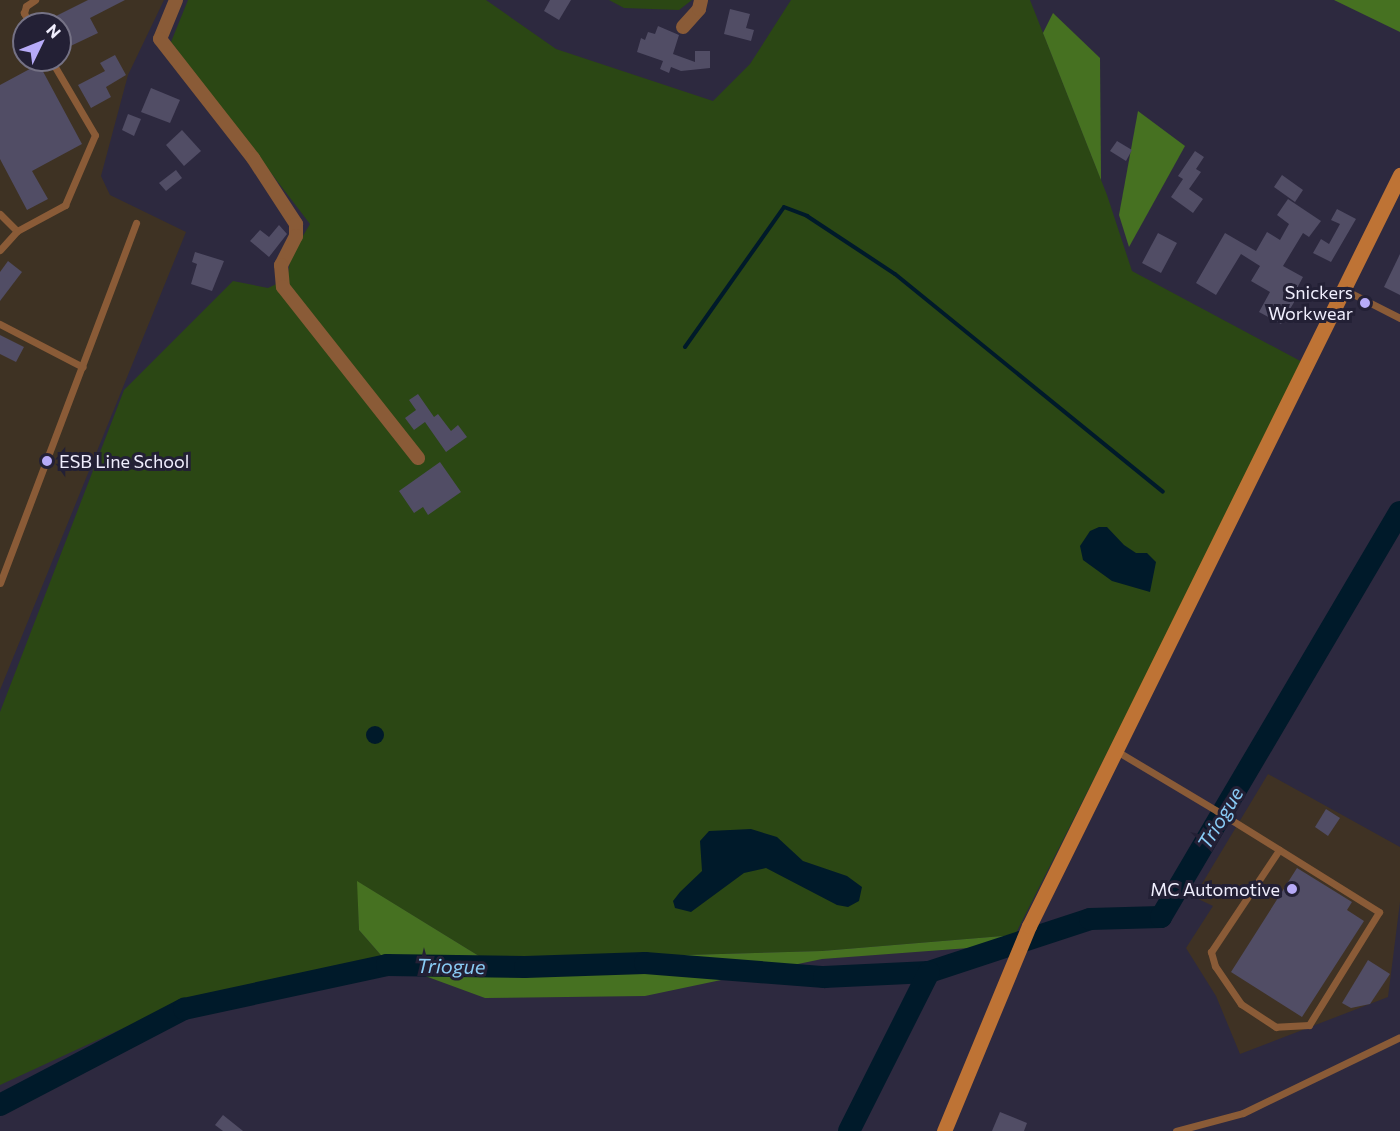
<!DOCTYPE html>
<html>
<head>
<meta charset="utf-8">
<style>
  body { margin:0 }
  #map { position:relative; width:1400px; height:1131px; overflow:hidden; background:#2d293f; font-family:Commissioner,sans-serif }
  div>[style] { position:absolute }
  .industrial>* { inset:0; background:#3f3224 }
  .education>* { inset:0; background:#3e3223 }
  .green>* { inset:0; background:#2b4714 }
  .forest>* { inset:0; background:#467121 }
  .water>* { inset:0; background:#001a2a }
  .round { border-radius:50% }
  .stream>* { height:4px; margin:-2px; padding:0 2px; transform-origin:2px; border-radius:2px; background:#001a2a }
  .river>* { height:22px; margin:-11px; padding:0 11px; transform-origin:11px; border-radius:11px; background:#001a2a }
  .building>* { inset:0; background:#514d65 }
  .lane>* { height:7px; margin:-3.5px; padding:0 3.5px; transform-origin:3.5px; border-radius:3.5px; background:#8a5b37 }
  .street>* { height:14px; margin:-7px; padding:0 7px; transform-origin:7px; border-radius:7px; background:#8a5b37 }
  .secondary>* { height:15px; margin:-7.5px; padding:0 7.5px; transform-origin:7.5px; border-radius:7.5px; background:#be7335 }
  .dots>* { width:16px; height:16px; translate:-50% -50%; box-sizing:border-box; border:3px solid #232035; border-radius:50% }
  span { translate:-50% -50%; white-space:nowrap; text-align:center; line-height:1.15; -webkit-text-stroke:6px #232035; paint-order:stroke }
  .poi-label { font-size:18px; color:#f0eefd }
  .right { translate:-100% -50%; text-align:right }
  .left { translate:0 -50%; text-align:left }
  .water-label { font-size:20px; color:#89cbf5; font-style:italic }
  .north { position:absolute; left:12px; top:12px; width:60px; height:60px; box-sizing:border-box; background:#232035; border:2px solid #757285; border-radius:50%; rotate:47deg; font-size:16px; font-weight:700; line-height:24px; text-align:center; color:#f0eefd }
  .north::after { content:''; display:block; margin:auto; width:21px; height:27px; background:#b7abf8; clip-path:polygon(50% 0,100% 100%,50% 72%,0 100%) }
</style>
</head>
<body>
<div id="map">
  <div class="industrial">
    <div style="clip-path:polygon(1268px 774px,1400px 847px,1400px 902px,1388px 997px,1240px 1054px,1216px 996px,1186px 948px,1213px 906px,1194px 897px)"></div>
  </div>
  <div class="education">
    <div style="clip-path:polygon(evenodd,0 0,164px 0,128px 75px,101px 176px,110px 195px,186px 232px,0 690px,0 0,24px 24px,60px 24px,60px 60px,24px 60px,24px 24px)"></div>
  </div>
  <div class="green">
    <div style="clip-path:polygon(188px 0,486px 0,556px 49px,713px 101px,750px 64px,791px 0,1030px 0,1107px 195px,1132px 271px,1304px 363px,1015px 935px,822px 951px,487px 961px,358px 882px,359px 930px,387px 962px,180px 1002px,0 1085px,0 712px,124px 390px,233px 281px,268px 288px,287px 279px,291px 256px,310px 224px,171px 42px)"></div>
    <div style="clip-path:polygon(609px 0,692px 0,679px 10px,624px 8px)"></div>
  </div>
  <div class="forest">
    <div style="clip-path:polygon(1334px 0,1400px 0,1400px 32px)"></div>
    <div style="clip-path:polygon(1053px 13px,1100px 58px,1101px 180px,1043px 33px)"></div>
    <div style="clip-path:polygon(1138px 111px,1185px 146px,1129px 247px,1119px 215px)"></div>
    <div style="clip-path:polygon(357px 881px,487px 961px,822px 951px,1015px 935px,1009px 945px,822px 959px,645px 996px,485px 998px,387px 962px,359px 930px)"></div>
  </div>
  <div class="water">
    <div style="clip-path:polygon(1099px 527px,1107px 527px,1124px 545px,1136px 553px,1147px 553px,1156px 562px,1150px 592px,1112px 581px,1083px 560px,1080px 546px,1090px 531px)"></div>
    <div class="round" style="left:366px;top:726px;width:18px;height:18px"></div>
    <div style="clip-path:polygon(751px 829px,777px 837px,803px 861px,847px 876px,862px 887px,859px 901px,848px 907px,837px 905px,766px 868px,744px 873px,691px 912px,675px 908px,673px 901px,680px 892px,702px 871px,700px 841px,709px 831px)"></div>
  </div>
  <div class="stream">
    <div style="left:685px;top:347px;width:171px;rotate:-54.7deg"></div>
    <div style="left:784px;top:207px;width:25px;rotate:21deg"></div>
    <div style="left:807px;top:216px;width:105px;rotate:33.4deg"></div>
    <div style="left:895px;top:274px;width:345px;rotate:39.1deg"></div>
  </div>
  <div class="river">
    <div style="left:0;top:1105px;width:208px;rotate:-27.6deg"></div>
    <div style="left:184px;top:1009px;width:208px;rotate:-12.2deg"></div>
    <div style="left:387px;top:965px;width:138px;rotate:0.8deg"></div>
    <div style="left:525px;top:967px;width:120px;rotate:-1.9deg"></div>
    <div style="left:645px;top:963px;width:180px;rotate:4.5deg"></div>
    <div style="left:824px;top:977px;width:105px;rotate:-2.7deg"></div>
    <div style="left:929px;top:972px;width:169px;rotate:-18.2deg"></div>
    <div style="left:1090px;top:919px;width:71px;rotate:-1.6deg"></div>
    <div style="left:1161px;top:917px;width:470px;rotate:-59.5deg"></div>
    <div style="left:849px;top:1131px;width:178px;rotate:-63.3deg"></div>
  </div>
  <div class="building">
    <div style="clip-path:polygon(88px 0,125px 0,90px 18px,98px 33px,60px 51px,60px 24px,40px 24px)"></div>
    <div style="clip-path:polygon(550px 0,571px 0,559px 20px,544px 11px)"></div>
    <div style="clip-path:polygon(730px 9px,750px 14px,746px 28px,754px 30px,751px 41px,724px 34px)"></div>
    <div style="clip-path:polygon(658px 26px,679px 35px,673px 54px,695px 62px,695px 51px,710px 51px,710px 68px,681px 71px,671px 67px,669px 73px,660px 69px,663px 61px,637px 52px,641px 38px,645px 40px,648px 32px,655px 34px)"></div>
    <div style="clip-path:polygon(115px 55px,126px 75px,106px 87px,111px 97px,91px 108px,78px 85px,105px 71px,100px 63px)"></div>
    <div style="clip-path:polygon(39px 64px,82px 144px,32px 171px,48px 199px,27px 210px,0 159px,0 85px)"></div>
    <div style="clip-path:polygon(151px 88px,180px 100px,170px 123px,141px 112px)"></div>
    <div style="clip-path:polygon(128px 114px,141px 119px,134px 136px,122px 130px)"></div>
    <div style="clip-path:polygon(182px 130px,201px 151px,184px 166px,166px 145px)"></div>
    <div style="clip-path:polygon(1117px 141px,1132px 150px,1126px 161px,1110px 151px)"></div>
    <div style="clip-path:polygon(1195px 151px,1204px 157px,1196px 169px,1201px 172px,1189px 189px,1203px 199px,1193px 213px,1171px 197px,1183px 179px,1178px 176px)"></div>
    <div style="clip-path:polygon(176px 170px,182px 178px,166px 191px,159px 183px)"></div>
    <div style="clip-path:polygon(1282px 175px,1303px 190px,1295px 202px,1274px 187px)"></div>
    <div style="clip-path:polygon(1288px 199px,1321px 221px,1309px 237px,1303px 233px,1283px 266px,1303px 277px,1295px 292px,1299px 294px,1281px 324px,1259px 312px,1270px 292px,1251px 281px,1260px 266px,1241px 254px,1216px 295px,1196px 283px,1225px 233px,1256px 251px,1267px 232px,1280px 240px,1289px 224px,1277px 215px)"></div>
    <div style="clip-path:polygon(1337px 209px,1356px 219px,1331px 262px,1313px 253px,1321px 239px,1329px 244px,1340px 224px,1331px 220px)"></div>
    <div style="clip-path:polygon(279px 225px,287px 234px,269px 257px,250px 241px,260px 230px,269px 237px)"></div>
    <div style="clip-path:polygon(1158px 233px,1177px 243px,1161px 273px,1142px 263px)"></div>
    <div style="clip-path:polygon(195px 252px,224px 261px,212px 291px,191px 284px,197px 264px,192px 262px)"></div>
    <div style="clip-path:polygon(1400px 254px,1400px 295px,1384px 287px)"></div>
    <div style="clip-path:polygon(8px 261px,22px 272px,0 301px,0 272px)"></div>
    <div style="clip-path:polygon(0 335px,24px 347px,16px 362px,0 354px)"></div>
    <div style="clip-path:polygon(418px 394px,434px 417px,438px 414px,451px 431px,458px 425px,467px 437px,446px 452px,425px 422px,414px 430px,405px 418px,416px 410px,409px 400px)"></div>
    <div style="clip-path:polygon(440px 462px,461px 492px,428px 515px,423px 507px,414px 513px,399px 491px)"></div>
    <div style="clip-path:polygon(1326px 809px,1340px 818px,1328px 836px,1315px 827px)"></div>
    <div style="clip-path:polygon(1297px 868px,1352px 902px,1347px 910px,1364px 921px,1302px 1017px,1231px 972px)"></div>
    <div style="clip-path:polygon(1368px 960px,1390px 974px,1370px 1004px,1351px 1008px,1342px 1003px)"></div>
    <div style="clip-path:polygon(1000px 1112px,1027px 1123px,1024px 1131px,992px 1131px)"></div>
    <div style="clip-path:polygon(223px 1115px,243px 1131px,223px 1131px,215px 1125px)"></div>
  </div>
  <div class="lane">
    <div style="left:30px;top:24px;width:13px;rotate:-119deg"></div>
    <div style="left:24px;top:13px;width:7px;rotate:-74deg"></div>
    <div style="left:26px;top:6px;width:11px;rotate:-34deg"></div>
    <div style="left:0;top:214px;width:24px;rotate:45deg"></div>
    <div style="left:17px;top:231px;width:55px;rotate:-28.4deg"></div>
    <div style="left:65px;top:205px;width:76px;rotate:-66.8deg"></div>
    <div style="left:95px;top:135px;width:87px;rotate:-120.4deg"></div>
    <div style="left:0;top:250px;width:25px;rotate:-48deg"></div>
    <div style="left:1343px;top:289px;width:64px;rotate:27deg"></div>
    <div style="left:0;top:324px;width:93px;rotate:27.4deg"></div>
    <div style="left:0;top:583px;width:385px;rotate:-69.3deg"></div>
    <div style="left:1115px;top:750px;width:119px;rotate:30.9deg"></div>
    <div style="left:1217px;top:811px;width:191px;rotate:31.9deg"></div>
    <div style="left:1379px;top:912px;width:133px;rotate:121.8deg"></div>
    <div style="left:1309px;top:1025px;width:33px;rotate:177deg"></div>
    <div style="left:1276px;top:1027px;width:42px;rotate:-146.7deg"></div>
    <div style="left:1241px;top:1004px;width:46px;rotate:-124.4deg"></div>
    <div style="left:1215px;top:966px;width:15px;rotate:-106deg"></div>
    <div style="left:1211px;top:952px;width:123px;rotate:-56.3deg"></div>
    <div style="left:1176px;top:1131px;width:69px;rotate:-15deg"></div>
    <div style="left:1243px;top:1113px;width:174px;rotate:-25.8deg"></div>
  </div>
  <div class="street">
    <div style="left:176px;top:0;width:42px;rotate:112.3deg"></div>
    <div style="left:160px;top:39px;width:151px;rotate:52deg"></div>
    <div style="left:253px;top:158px;width:79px;rotate:56.9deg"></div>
    <div style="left:296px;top:224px;width:12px;rotate:90deg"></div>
    <div style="left:296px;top:236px;width:33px;rotate:117deg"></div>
    <div style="left:281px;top:265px;width:22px;rotate:85deg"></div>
    <div style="left:283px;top:287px;width:218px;rotate:51.7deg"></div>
    <div style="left:683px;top:27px;width:24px;rotate:-48deg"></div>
    <div style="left:699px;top:9px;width:9px;rotate:-77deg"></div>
  </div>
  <div class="secondary">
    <div style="left:944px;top:1131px;width:222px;rotate:-67.5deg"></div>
    <div style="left:1029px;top:926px;width:838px;rotate:-63.71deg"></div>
  </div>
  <div class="dots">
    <div style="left:1365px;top:303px;background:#b7abf8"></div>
    <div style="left:47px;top:461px;background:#b7abf8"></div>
    <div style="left:1292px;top:889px;background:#b7abf8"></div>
  </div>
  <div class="poi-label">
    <span class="right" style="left:1353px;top:303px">Snickers<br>Workwear</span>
    <span class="left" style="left:59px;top:461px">ESB Line School</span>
    <span class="right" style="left:1280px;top:889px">MC Automotive</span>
  </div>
  <div class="water-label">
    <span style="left:1220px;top:818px;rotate:-59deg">Triogue</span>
    <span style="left:451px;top:966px;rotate:1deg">Triogue</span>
  </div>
  <div class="north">N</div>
</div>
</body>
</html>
